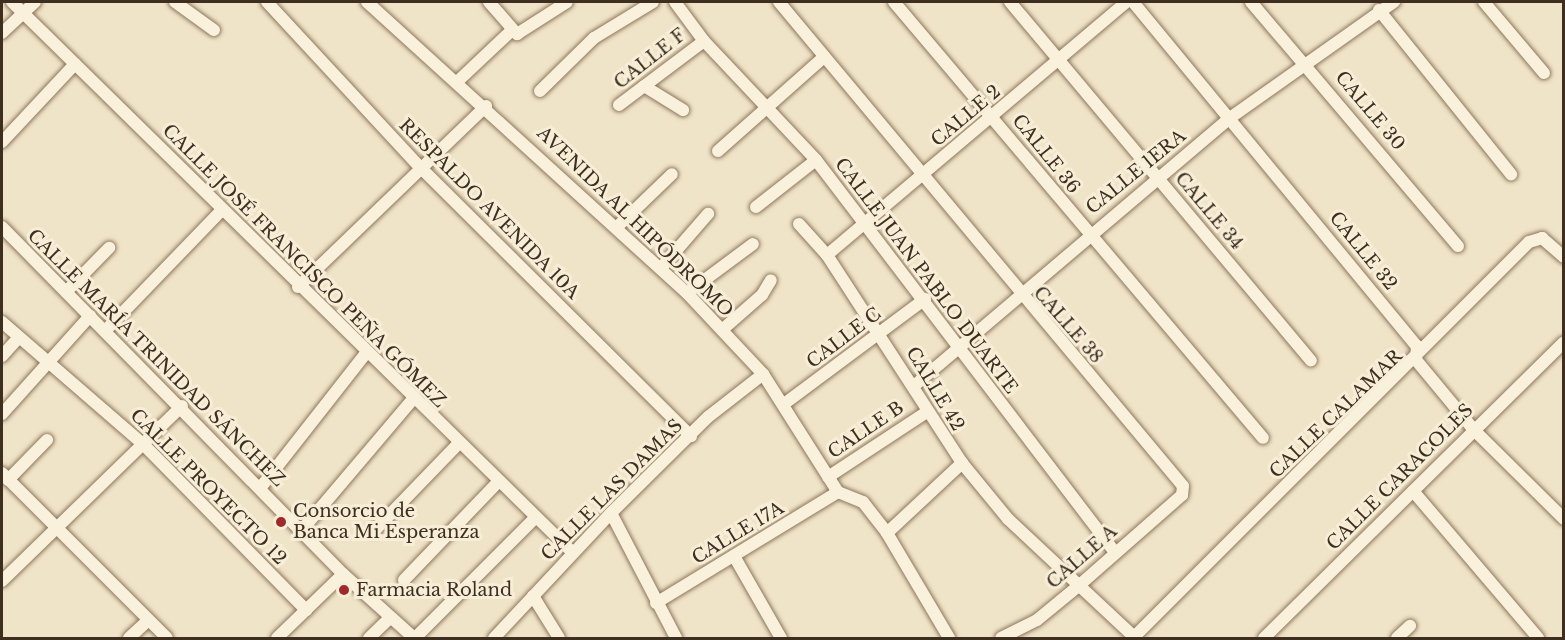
<!DOCTYPE html>
<html>
<head>
<meta charset="utf-8">
<style>
  body { margin:0 }
  #map { position:relative; width:1565px; height:640px; overflow:hidden; background:#f0e4c8; font-family:"Libre Baskerville",serif }
  div>[style] { position:absolute }
  .roads { filter:drop-shadow(0 0 2px #8d765c) drop-shadow(0 0 2px #8d765c) }
  .minor>* { height:12px; margin:-6px; padding:0 6px; transform-origin:6px; border-radius:6px; background:#faf1dc }
  .dots>* { width:16px; height:16px; translate:-50% -50%; box-sizing:border-box; border:3px solid #f7eed8; border-radius:50% }
  span { translate:-50% -50%; white-space:nowrap; text-align:center; line-height:1.15; -webkit-text-stroke:6px #f7eed8; paint-order:stroke }
  .street-label { font-size:18px; color:#3d2e20 }
  .poi-label { font-size:18px; color:#3d2e20 }
  .left { translate:0 -50%; text-align:left }
  .frame { position:absolute; inset:0; border:3px solid #3d2e20; pointer-events:none }
</style>
</head>
<body>
<div id="map">
  <div class="roads">
    <div class="minor">
      <div style="left:12px;top:2px;width:786px;rotate:44.48deg"></div>
      <div style="left:175px;top:2px;width:48px;rotate:35.7deg"></div>
      <div style="left:267px;top:2px;width:225px;rotate:47.2deg"></div>
      <div style="left:420px;top:167px;width:382px;rotate:44.8deg"></div>
      <div style="left:367px;top:2px;width:433px;rotate:42.3deg"></div>
      <div style="left:687px;top:293px;width:111px;rotate:46.8deg"></div>
      <div style="left:763px;top:374px;width:140px;rotate:57.6deg"></div>
      <div style="left:838px;top:492px;width:27px;rotate:22deg"></div>
      <div style="left:863px;top:502px;width:39px;rotate:52deg"></div>
      <div style="left:887px;top:533px;width:122px;rotate:59.4deg"></div>
      <div style="left:489px;top:2px;width:43px;rotate:48.8deg"></div>
      <div style="left:517px;top:34px;width:59px;rotate:-32.6deg"></div>
      <div style="left:675px;top:2px;width:49px;rotate:53.4deg"></div>
      <div style="left:704px;top:41px;width:163px;rotate:46.7deg"></div>
      <div style="left:816px;top:160px;width:493px;rotate:52.7deg"></div>
      <div style="left:779px;top:2px;width:630px;rotate:50.15deg"></div>
      <div style="left:1183px;top:486px;width:9px;rotate:96deg"></div>
      <div style="left:1182px;top:495px;width:133px;rotate:138.7deg"></div>
      <div style="left:1082px;top:583px;width:58px;rotate:140.6deg"></div>
      <div style="left:1037px;top:620px;width:40px;rotate:153.4deg"></div>
      <div style="left:894px;top:2px;width:571px;rotate:49.76deg"></div>
      <div style="left:1010px;top:2px;width:468px;rotate:50deg"></div>
      <div style="left:1133px;top:2px;width:446px;rotate:50.5deg"></div>
      <div style="left:1417px;top:346px;width:14px;rotate:94deg"></div>
      <div style="left:1416px;top:360px;width:89px;rotate:50.4deg"></div>
      <div style="left:1473px;top:429px;width:128px;rotate:44.7deg"></div>
      <div style="left:1251px;top:2px;width:320px;rotate:49.7deg"></div>
      <div style="left:1484px;top:2px;width:93px;rotate:49.8deg"></div>
      <div style="left:1379px;top:10px;width:211px;rotate:51.2deg"></div>
      <div style="left:2px;top:33px;width:45px;rotate:-43.2deg"></div>
      <div style="left:458px;top:81px;width:73px;rotate:-43.3deg"></div>
      <div style="left:644px;top:86px;width:46px;rotate:31.6deg"></div>
      <div style="left:540px;top:91px;width:76px;rotate:-44.5deg"></div>
      <div style="left:594px;top:38px;width:69px;rotate:-31.4deg"></div>
      <div style="left:619px;top:105px;width:106px;rotate:-37deg"></div>
      <div style="left:2px;top:142px;width:107px;rotate:-46.9deg"></div>
      <div style="left:718px;top:151px;width:142px;rotate:-41.6deg"></div>
      <div style="left:756px;top:207px;width:76px;rotate:-38.1deg"></div>
      <div style="left:799px;top:224px;width:42px;rotate:47.9deg"></div>
      <div style="left:827px;top:255px;width:248px;rotate:57deg"></div>
      <div style="left:962px;top:463px;width:72px;rotate:50.6deg"></div>
      <div style="left:1008px;top:519px;width:174px;rotate:43.1deg"></div>
      <div style="left:2px;top:227px;width:487px;rotate:45.5deg"></div>
      <div style="left:343px;top:574px;width:96px;rotate:42deg"></div>
      <div style="left:617px;top:227px;width:76px;rotate:-43.9deg"></div>
      <div style="left:827px;top:255px;width:392px;rotate:-40.2deg"></div>
      <div style="left:661px;top:268px;width:72px;rotate:-49deg"></div>
      <div style="left:298px;top:287px;width:261px;rotate:-43.9deg"></div>
      <div style="left:66px;top:292px;width:62px;rotate:-45.7deg"></div>
      <div style="left:687px;top:293px;width:82px;rotate:-36.6deg"></div>
      <div style="left:2px;top:322px;width:186px;rotate:40.9deg"></div>
      <div style="left:143px;top:444px;width:233px;rotate:45.5deg"></div>
      <div style="left:722px;top:330px;width:53px;rotate:-41.2deg"></div>
      <div style="left:762px;top:295px;width:17px;rotate:-59deg"></div>
      <div style="left:105px;top:331px;width:168px;rotate:-46deg"></div>
      <div style="left:2px;top:356px;width:25px;rotate:-48deg"></div>
      <div style="left:915px;top:385px;width:413px;rotate:-40.3deg"></div>
      <div style="left:1230px;top:118px;width:201px;rotate:-35.3deg"></div>
      <div style="left:784px;top:404px;width:176px;rotate:-36.7deg"></div>
      <div style="left:2px;top:414px;width:132px;rotate:-48.1deg"></div>
      <div style="left:2px;top:473px;width:233px;rotate:45deg"></div>
      <div style="left:828px;top:477px;width:116px;rotate:-33.4deg"></div>
      <div style="left:8px;top:480px;width:56px;rotate:-45.7deg"></div>
      <div style="left:261px;top:487px;width:170px;rotate:-51.9deg"></div>
      <div style="left:1413px;top:491px;width:193px;rotate:49.6deg"></div>
      <div style="left:611px;top:513px;width:141px;rotate:62.5deg"></div>
      <div style="left:301px;top:531px;width:172px;rotate:-49.7deg"></div>
      <div style="left:374px;top:531px;width:121px;rotate:-46deg"></div>
      <div style="left:887px;top:533px;width:103px;rotate:-43deg"></div>
      <div style="left:734px;top:556px;width:95px;rotate:60.2deg"></div>
      <div style="left:404px;top:580px;width:136px;rotate:-46.2deg"></div>
      <div style="left:2px;top:581px;width:251px;rotate:-44.2deg"></div>
      <div style="left:533px;top:596px;width:49px;rotate:58.2deg"></div>
      <div style="left:656px;top:603px;width:213px;rotate:-31.4deg"></div>
      <div style="left:129px;top:638px;width:26px;rotate:-43deg"></div>
      <div style="left:277px;top:638px;width:92px;rotate:-44.1deg"></div>
      <div style="left:369px;top:638px;width:29px;rotate:-44deg"></div>
      <div style="left:415px;top:638px;width:170px;rotate:-45deg"></div>
      <div style="left:494px;top:638px;width:171px;rotate:-46.9deg"></div>
      <div style="left:611px;top:513px;width:136px;rotate:-44.7deg"></div>
      <div style="left:708px;top:417px;width:70px;rotate:-38deg"></div>
      <div style="left:1133px;top:638px;width:560px;rotate:-45deg"></div>
      <div style="left:1529px;top:242px;width:14px;rotate:-17deg"></div>
      <div style="left:1542px;top:238px;width:29px;rotate:41deg"></div>
      <div style="left:1264px;top:638px;width:421px;rotate:-44.6deg"></div>
      <div style="left:1397px;top:638px;width:18px;rotate:-43deg"></div>
    </div>
  </div>
  <div class="dots">
    <div style="left:281px;top:522px;background:#9e2a2b"></div>
    <div style="left:344px;top:590px;background:#9e2a2b"></div>
  </div>
  <div class="street-label">
    <span style="left:650px;top:59px;rotate:-38deg">CALLE F</span>
    <span style="left:1370px;top:111px;rotate:50deg">CALLE 30</span>
    <span style="left:966px;top:116px;rotate:-40deg">CALLE 2</span>
    <span style="left:1046px;top:154px;rotate:51deg">CALLE 36</span>
    <span style="left:1136px;top:172px;rotate:-39deg">CALLE 1ERA</span>
    <span style="left:489px;top:209px;rotate:45deg">RESPALDO AVENIDA 10A</span>
    <span style="left:1209px;top:211px;rotate:50deg">CALLE 34</span>
    <span style="left:635px;top:222px;rotate:44deg">AVENIDA AL HIPÓDROMO</span>
    <span style="left:1363px;top:251px;rotate:51deg">CALLE 32</span>
    <span style="left:304px;top:266px;rotate:45deg">CALLE JOSÉ FRANCISCO PEÑA GÓMEZ</span>
    <span style="left:926px;top:276px;rotate:53deg">CALLE JUAN PABLO DUARTE</span>
    <span style="left:1068px;top:325px;rotate:49deg">CALLE 38</span>
    <span style="left:844px;top:338px;rotate:-37deg">CALLE C</span>
    <span style="left:156px;top:358px;rotate:45deg">CALLE MARÍA TRINIDAD SÁNCHEZ</span>
    <span style="left:935px;top:389px;rotate:59deg">CALLE 42</span>
    <span style="left:1336px;top:414px;rotate:-44deg">CALLE CALAMAR</span>
    <span style="left:866px;top:430px;rotate:-34deg">CALLE B</span>
    <span style="left:1400px;top:477px;rotate:-45deg">CALLE CARACOLES</span>
    <span style="left:208px;top:487px;rotate:45deg">CALLE PROYECTO 12</span>
    <span style="left:612px;top:490px;rotate:-45deg">CALLE LAS DAMAS</span>
    <span style="left:738px;top:533px;rotate:-31deg">CALLE 17A</span>
    <span style="left:1082px;top:557px;rotate:-41deg">CALLE A</span>
  </div>
  <div class="poi-label">
    <span class="left" style="left:293px;top:522px">Consorcio de<br>Banca Mi Esperanza</span>
    <span class="left" style="left:356px;top:590px">Farmacia Roland</span>
  </div>
  <div class="frame"></div>
</div>
</body>
</html>
